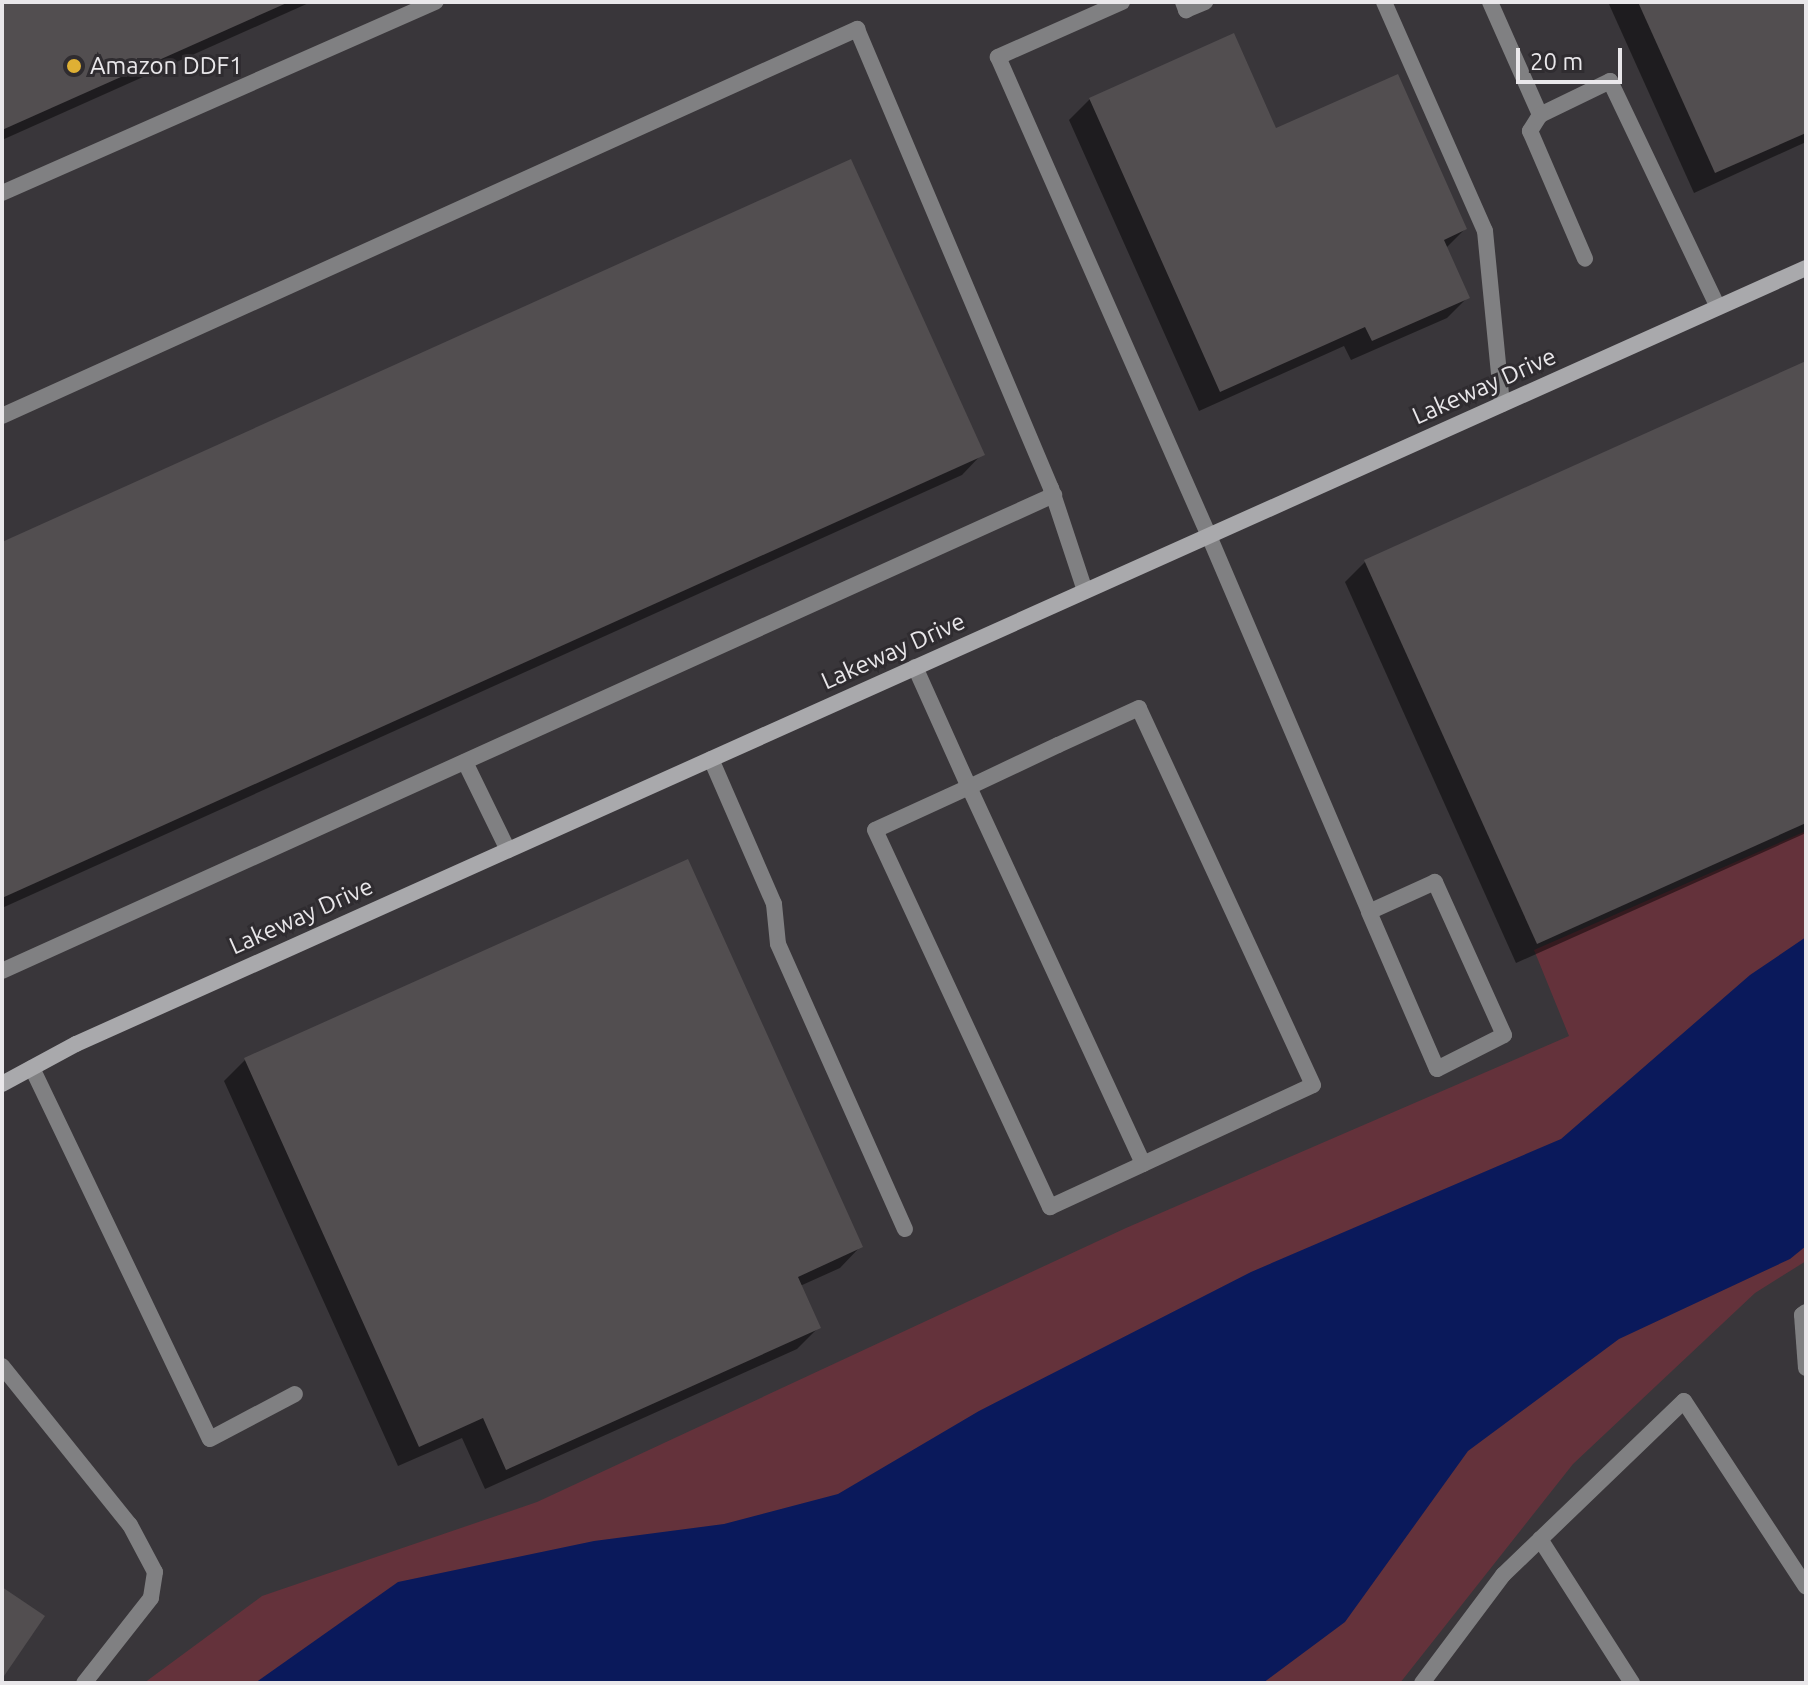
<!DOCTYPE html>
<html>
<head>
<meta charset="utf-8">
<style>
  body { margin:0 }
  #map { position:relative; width:1808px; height:1685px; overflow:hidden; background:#39363a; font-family:Ubuntu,sans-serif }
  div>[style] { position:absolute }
  .green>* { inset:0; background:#64323b }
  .water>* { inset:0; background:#0a195b }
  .shadow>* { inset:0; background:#0007 }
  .building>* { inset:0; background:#524e50 }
  .lane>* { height:16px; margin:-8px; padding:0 8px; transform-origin:8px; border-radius:8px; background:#808082 }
  .secondary>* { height:16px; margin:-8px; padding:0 8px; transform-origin:8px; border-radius:8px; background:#a9a9ac }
  .dots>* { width:22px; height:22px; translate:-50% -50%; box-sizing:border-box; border:4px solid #2f2c30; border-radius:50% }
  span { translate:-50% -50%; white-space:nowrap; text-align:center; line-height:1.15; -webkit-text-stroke:6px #2f2c30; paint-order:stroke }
  .poi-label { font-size:24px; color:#e9e7ea }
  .left { translate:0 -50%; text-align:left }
  .street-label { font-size:24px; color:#e9e7ea }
  .frame { position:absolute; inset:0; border:4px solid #e9e7ea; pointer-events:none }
  .scale { position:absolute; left:1516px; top:48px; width:106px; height:36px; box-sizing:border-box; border:4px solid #e9e7ea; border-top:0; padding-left:10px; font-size:24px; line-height:28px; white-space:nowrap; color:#e9e7ea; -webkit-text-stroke:6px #2f2c30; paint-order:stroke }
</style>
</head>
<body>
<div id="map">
  <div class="green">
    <div style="clip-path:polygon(1806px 831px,1806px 1261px,1755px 1293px,1573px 1464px,1400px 1683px,144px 1683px,262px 1596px,537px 1502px,1126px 1228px,1569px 1036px,1534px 950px)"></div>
  </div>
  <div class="water">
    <div style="clip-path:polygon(1806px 937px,1806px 1246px,1790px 1259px,1619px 1339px,1468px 1451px,1345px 1622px,1263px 1683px,255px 1683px,398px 1582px,594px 1541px,724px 1524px,838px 1494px,979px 1411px,1251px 1272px,1561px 1139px,1750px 975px)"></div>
  </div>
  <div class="shadow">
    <div style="clip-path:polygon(2px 2px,311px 2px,2px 140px)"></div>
    <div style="clip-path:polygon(1608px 2px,1806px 2px,1806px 142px,1694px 193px)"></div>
    <div style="clip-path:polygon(1090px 99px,1275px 130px,1465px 229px,1446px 248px,1468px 297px,1447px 318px,1351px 360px,1344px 346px,1199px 411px,1069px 120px)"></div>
    <div style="clip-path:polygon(1806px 363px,1806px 833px,1516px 963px,1345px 582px,1366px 561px)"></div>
    <div style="clip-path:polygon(982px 454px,962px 475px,2px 908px,2px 545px)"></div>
    <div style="clip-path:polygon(245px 1060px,860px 1247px,840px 1268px,800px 1286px,818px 1328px,797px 1349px,485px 1489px,462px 1438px,398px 1466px,224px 1081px)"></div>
  </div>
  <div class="building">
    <div style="clip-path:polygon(2px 2px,289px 2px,2px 130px)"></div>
    <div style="clip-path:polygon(1638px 2px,1806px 2px,1806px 133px,1715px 173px)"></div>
    <div style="clip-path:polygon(1234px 33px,1276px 128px,1398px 74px,1467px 229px,1444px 240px,1470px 298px,1372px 341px,1365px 327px,1220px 392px,1089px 98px)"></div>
    <div style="clip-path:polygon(851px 159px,985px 455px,2px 898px,2px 542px)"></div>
    <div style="clip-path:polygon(1806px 361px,1806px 823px,1537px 944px,1364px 560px)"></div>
    <div style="clip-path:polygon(688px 859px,863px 1247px,798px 1277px,821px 1328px,506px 1470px,483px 1418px,419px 1447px,244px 1058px)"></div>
    <div style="clip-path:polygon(2px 1587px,45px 1616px,2px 1679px)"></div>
  </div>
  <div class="lane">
    <div style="left:1122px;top:2px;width:136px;rotate:156.1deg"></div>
    <div style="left:998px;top:57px;width:523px;rotate:66.23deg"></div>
    <div style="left:1209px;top:536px;width:409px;rotate:66.9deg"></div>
    <div style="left:1369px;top:912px;width:171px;rotate:66.6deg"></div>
    <div style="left:1437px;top:1069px;width:75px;rotate:-26.9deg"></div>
    <div style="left:1504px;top:1035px;width:168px;rotate:-114.3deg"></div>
    <div style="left:1435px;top:882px;width:72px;rotate:155.6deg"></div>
    <div style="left:1183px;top:2px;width:9px;rotate:69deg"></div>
    <div style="left:1186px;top:10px;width:21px;rotate:-23deg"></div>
    <div style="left:1384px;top:2px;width:250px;rotate:66.2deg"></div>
    <div style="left:1485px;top:231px;width:174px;rotate:84.4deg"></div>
    <div style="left:1490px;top:2px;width:124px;rotate:66.1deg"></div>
    <div style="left:1540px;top:115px;width:78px;rotate:-25.9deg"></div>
    <div style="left:1610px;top:81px;width:250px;rotate:64.5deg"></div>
    <div style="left:1540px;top:115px;width:19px;rotate:122deg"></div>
    <div style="left:1530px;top:131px;width:139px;rotate:66.7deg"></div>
    <div style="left:2px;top:193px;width:474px;rotate:-23.8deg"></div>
    <div style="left:2px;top:416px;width:939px;rotate:-24.35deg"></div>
    <div style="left:857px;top:29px;width:498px;rotate:67.1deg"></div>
    <div style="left:1051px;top:488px;width:108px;rotate:71.7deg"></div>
    <div style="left:915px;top:667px;width:132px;rotate:65.8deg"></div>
    <div style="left:969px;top:787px;width:415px;rotate:65.2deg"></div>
    <div style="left:1143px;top:1164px;width:187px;rotate:-24.9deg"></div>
    <div style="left:1313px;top:1085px;width:415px;rotate:-114.8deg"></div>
    <div style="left:1139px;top:708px;width:89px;rotate:155.4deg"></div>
    <div style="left:1058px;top:745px;width:98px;rotate:154.7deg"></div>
    <div style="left:969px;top:787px;width:103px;rotate:155.4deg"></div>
    <div style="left:875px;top:830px;width:416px;rotate:65.1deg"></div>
    <div style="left:1050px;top:1207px;width:102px;rotate:-24.8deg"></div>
    <div style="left:711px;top:759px;width:158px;rotate:66.5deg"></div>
    <div style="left:774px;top:904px;width:40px;rotate:84.3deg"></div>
    <div style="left:778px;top:944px;width:312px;rotate:66deg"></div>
    <div style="left:465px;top:762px;width:98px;rotate:64deg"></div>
    <div style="left:2px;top:971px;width:1155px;rotate:-24.35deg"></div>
    <div style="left:32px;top:1068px;width:411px;rotate:64.4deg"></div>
    <div style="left:210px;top:1439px;width:96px;rotate:-27.9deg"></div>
    <div style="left:1806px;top:1312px;width:5px;rotate:143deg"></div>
    <div style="left:1802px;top:1315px;width:53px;rotate:85.7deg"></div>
    <div style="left:2px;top:1366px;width:204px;rotate:51.2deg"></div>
    <div style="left:130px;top:1525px;width:53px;rotate:62deg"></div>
    <div style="left:155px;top:1572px;width:26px;rotate:99deg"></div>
    <div style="left:151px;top:1598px;width:108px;rotate:128.2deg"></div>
    <div style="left:1540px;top:1539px;width:171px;rotate:57.4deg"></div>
    <div style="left:1422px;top:1683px;width:135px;rotate:-53.1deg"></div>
    <div style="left:1503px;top:1575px;width:251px;rotate:-43.9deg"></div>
    <div style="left:1684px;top:1401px;width:222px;rotate:56.7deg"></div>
  </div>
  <div class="secondary">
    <div style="left:2px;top:1084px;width:84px;rotate:-28.4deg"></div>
    <div style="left:76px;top:1044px;width:1896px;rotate:-24.16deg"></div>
  </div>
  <div class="dots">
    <div style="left:74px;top:66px;background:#dfb034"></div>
  </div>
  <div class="poi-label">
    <span class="left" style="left:90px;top:66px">Amazon DDF1</span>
  </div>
  <div class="street-label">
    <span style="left:1484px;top:386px;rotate:-24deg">Lakeway Drive</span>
    <span style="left:893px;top:651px;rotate:-24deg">Lakeway Drive</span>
    <span style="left:301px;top:916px;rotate:-24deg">Lakeway Drive</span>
  </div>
  <div class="frame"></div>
  <div class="scale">20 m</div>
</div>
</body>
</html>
